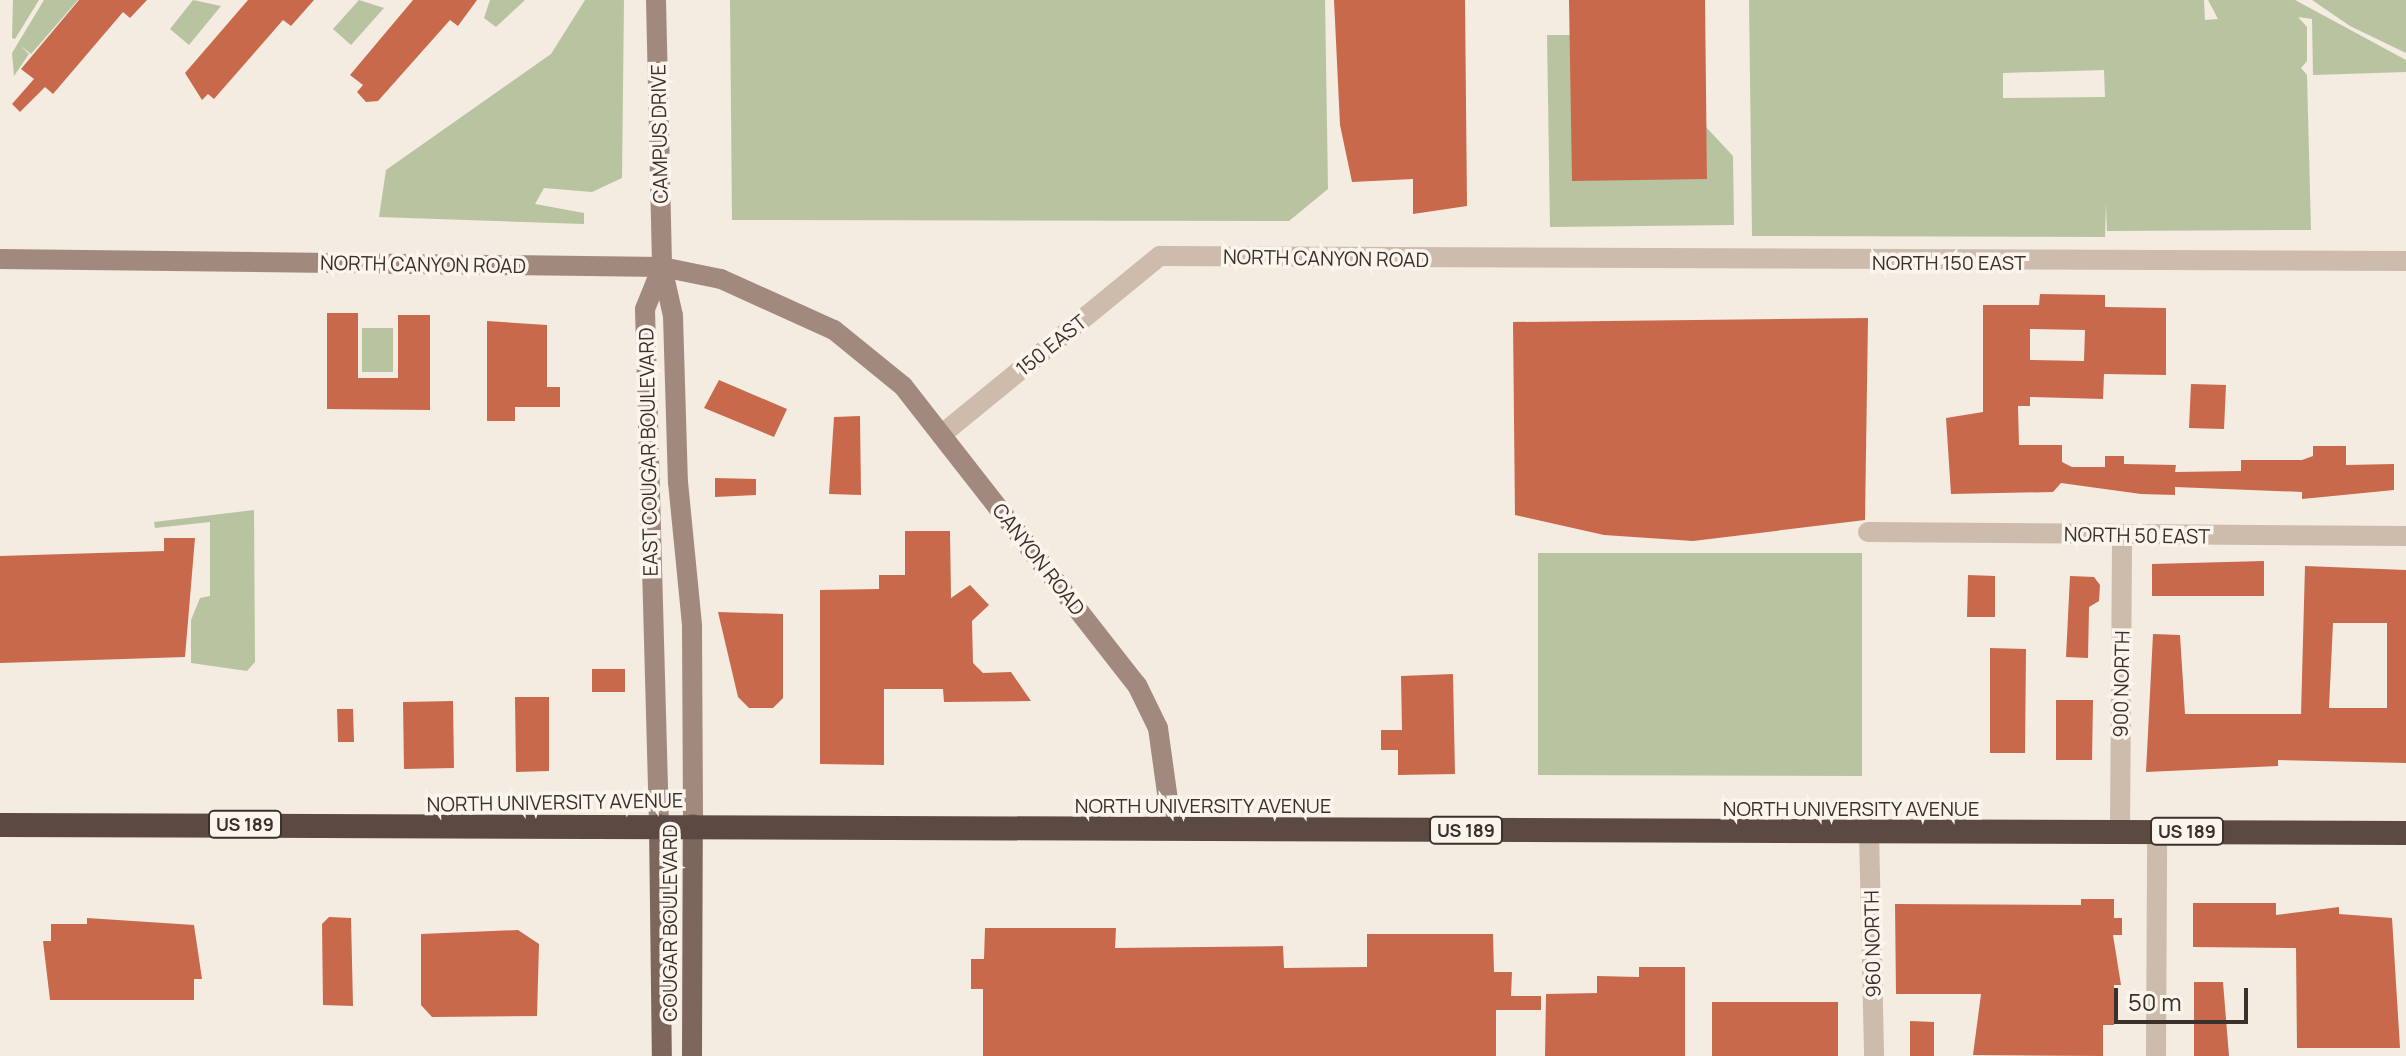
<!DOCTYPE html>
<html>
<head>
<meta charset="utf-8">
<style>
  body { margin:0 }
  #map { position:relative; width:2406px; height:1056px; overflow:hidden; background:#f4ebe1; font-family:Manrope,sans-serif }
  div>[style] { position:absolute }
  .green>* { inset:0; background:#b8c4a0 }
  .building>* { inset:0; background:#c8694b }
  .street>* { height:20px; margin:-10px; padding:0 10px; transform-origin:10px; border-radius:10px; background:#cdbbac }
  .secondary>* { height:20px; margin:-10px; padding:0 10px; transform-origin:10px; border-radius:10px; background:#a18a7d }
  .primary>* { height:20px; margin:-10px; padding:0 10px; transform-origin:10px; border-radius:10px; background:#7d675c }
  .highway>* { height:24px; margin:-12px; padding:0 12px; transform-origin:12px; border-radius:12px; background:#5c4a42 }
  span { translate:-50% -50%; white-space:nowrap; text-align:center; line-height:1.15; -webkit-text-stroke:7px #fbf5ee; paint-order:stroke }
  .shield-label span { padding:2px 6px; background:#fbf5ee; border:2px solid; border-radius:6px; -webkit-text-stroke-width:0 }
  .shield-label { font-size:18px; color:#3b302b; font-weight:700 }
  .street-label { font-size:20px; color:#3b302b }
  .scale { position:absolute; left:2114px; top:988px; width:134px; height:36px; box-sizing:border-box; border:4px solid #3b302b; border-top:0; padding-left:10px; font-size:24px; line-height:28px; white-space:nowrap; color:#3b302b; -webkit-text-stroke:6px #fbf5ee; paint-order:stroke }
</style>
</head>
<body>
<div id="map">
  <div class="green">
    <div style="clip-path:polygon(13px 0,39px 0,15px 39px,12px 38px)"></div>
    <div style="clip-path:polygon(44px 0,78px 0,31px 54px,20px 45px,29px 54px,14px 76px,12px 53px)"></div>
    <div style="clip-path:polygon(193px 0,221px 6px,189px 45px,170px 29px)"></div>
    <div style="clip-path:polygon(359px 0,384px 8px,351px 45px,333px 29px)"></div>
    <div style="clip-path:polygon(490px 0,525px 0,496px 27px,484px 18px)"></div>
    <div style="clip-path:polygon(585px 0,624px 0,622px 178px,592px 192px,544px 188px,535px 204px,584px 213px,584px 224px,379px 217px,386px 170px,551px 54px)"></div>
    <div style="clip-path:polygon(730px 0,1325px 0,1328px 189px,1289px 221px,732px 220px)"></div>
    <div style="clip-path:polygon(evenodd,1749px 0,2204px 0,2205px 20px,2218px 19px,2208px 0,2295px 0,2406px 60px,2406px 72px,2313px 75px,2312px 19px,2298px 17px,2307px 27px,2307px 61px,2301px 68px,2307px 75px,2311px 230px,2107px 231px,2106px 204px,2105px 237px,1752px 236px,1749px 0,2104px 70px,2105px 97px,2003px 98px,2003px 73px,2104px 70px)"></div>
    <div style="clip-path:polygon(2312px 0,2406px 0,2406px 53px,2350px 26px)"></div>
    <div style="clip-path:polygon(1547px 35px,1570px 35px,1707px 179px,1706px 127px,1733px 156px,1734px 225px,1550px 227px)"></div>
    <div style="clip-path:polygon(362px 328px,393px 328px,393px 372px,362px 372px)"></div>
    <div style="clip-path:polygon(254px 510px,255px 662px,247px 671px,191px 663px,191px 620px,200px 598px,210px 596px,210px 522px,155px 528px,154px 522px)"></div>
    <div style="clip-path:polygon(1538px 553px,1862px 553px,1862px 776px,1538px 775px)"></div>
  </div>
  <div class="building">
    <div style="clip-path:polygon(79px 0,147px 0,130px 18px,123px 12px,53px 94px,45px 87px,20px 112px,12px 104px,34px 79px,21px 69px)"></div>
    <div style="clip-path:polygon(248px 0,314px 0,291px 26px,283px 20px,214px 99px,208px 94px,202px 100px,185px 73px)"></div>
    <div style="clip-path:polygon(413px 0,477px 0,458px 26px,450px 20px,378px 101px,366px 102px,357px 92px,363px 85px,350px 75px)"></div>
    <div style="clip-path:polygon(1334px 0,1465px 0,1467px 206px,1413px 214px,1413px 179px,1352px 182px,1340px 125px)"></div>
    <div style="clip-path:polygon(1569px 0,1705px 0,1707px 179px,1572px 181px)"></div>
    <div style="clip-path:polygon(evenodd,2040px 294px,2105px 295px,2105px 307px,2166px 308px,2166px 375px,2104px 374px,2103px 399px,2030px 397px,2030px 406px,2018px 406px,2019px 445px,2062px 445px,2062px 462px,2072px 467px,2105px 467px,2105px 456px,2124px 456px,2124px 464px,2176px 465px,2175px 472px,2241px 471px,2241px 460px,2302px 460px,2313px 456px,2313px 446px,2346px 446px,2346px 465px,2394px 464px,2394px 490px,2302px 499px,2302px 492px,2175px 487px,2175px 495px,2141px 494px,2061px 483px,2053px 492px,1951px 494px,1946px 418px,1983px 412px,1983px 305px,2039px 305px,2040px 294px,2030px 329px,2085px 330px,2084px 361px,2030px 360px,2030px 329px)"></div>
    <div style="clip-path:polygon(327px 313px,358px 313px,358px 378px,398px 378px,398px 315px,430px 315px,430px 410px,327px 409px)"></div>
    <div style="clip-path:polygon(1868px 318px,1865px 520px,1693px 541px,1604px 535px,1515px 515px,1513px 322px)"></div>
    <div style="clip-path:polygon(487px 321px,547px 325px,547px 387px,560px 387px,560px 407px,515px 407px,515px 421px,487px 421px)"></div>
    <div style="clip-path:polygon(719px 380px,787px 409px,774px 437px,704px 408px)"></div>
    <div style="clip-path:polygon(2191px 384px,2226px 385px,2224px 429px,2189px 428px)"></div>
    <div style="clip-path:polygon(860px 416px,861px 495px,829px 494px,834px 417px)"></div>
    <div style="clip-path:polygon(715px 478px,756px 479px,756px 495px,715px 497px)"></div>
    <div style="clip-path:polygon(905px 531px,950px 531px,951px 598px,970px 585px,989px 605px,972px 621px,973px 663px,983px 673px,1011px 672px,1031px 701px,944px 702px,943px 689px,884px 689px,884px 765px,820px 764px,820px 590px,879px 589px,879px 575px,905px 575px)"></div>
    <div style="clip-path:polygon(164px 538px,195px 538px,185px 657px,0 663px,0 556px,164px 551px)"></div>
    <div style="clip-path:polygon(2264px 561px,2264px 596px,2152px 596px,2152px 564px)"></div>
    <div style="clip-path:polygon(evenodd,2305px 566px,2406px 570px,2406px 763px,2278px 760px,2278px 766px,2146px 772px,2153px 634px,2180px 635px,2185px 714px,2301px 714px,2305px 566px,2333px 623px,2387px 623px,2387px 708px,2329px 708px,2333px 623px)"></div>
    <div style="clip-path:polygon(1968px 575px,1995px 576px,1995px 617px,1967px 617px)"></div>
    <div style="clip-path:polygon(2070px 576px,2094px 577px,2100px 585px,2099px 601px,2089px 607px,2088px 658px,2066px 657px)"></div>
    <div style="clip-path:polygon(718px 612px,783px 614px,783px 698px,773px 708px,749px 708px,738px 697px)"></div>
    <div style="clip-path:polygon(1990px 648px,2026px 649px,2025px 753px,1990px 753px)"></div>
    <div style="clip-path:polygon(592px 669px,625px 669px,625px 692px,592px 692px)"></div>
    <div style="clip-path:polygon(1453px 674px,1455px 774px,1398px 775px,1398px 750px,1381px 750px,1381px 730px,1402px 730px,1401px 676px)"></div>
    <div style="clip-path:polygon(515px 697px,549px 697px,549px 771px,516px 772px)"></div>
    <div style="clip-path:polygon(2056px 700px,2093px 700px,2092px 760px,2056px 760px)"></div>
    <div style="clip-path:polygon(453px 701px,454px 768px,404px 769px,403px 702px)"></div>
    <div style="clip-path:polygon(337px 709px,353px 709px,354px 742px,338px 742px)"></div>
    <div style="clip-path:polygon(2081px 899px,2114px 899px,2114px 918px,2122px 918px,2122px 935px,2113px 935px,2121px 985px,2114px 985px,2114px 1025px,2103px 1025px,2103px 1056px,1973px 1055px,1981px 994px,1896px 994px,1895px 904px,2081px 905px)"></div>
    <div style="clip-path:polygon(2193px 903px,2276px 903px,2276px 915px,2339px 907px,2339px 914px,2392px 918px,2400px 1048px,2297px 1048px,2296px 948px,2193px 947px)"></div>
    <div style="clip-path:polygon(329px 917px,351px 918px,353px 1006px,323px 1005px,322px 924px)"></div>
    <div style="clip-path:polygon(87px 918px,194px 925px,202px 979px,194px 979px,194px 1000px,50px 1000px,43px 941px,51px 941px,51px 924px,87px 924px)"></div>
    <div style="clip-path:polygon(985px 928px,1116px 928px,1115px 948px,1283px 946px,1284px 968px,1367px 967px,1367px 934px,1493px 934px,1494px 972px,1512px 972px,1511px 996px,1541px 996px,1541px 1010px,1496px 1010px,1496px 1056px,983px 1056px,983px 989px,971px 989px,971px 959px,984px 959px)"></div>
    <div style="clip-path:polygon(518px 930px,539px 944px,537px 1016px,432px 1017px,421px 1005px,421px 934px)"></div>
    <div style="clip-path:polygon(1639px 967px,1685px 967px,1685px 1056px,1545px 1056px,1546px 994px,1597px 993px,1597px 976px,1639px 977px)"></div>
    <div style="clip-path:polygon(2194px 982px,2223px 982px,2229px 1056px,2194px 1056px)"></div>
    <div style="clip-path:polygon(1712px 1002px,1838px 1002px,1838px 1056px,1712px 1056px)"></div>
    <div style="clip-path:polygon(1910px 1021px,1934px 1022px,1934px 1056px,1910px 1056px)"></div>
  </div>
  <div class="street">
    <div style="left:941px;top:435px;width:283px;rotate:-39.3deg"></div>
    <div style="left:1160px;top:256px;width:1246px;rotate:0.23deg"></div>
    <div style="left:1868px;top:532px;width:538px;rotate:0.43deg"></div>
    <div style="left:2120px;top:831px;width:295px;rotate:-89.6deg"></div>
    <div style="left:1869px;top:832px;width:224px;rotate:88.7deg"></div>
    <div style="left:2156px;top:1056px;width:225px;rotate:-89.7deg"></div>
  </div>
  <div class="secondary">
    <div style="left:656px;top:0;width:267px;rotate:88.7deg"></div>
    <div style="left:662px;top:267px;width:50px;rotate:77.3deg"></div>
    <div style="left:673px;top:316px;width:166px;rotate:88.3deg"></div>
    <div style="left:678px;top:482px;width:145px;rotate:84.4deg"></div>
    <div style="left:692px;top:626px;width:198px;rotate:89.7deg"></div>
    <div style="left:0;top:259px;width:662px;rotate:0.69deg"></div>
    <div style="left:662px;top:267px;width:60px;rotate:11.5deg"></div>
    <div style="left:721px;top:279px;width:124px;rotate:24.3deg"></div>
    <div style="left:834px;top:330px;width:89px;rotate:39.1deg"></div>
    <div style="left:903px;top:386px;width:380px;rotate:52deg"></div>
    <div style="left:1137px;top:685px;width:48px;rotate:64deg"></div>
    <div style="left:1158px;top:728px;width:102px;rotate:82.1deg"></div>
    <div style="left:659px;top:824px;width:515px;rotate:-91.56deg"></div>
    <div style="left:645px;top:309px;width:45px;rotate:-68deg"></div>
  </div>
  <div class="primary">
    <div style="left:659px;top:824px;width:232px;rotate:89.3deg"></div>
    <div style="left:692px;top:1056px;width:232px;rotate:-89.8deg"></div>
  </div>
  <div class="highway">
    <div style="left:0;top:825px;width:2406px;rotate:0.19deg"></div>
  </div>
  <div class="shield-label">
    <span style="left:245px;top:824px">US 189</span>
    <span style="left:1466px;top:830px">US 189</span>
    <span style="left:2187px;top:831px">US 189</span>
  </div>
  <div class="street-label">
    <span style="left:659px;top:134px;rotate:-91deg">CAMPUS DRIVE</span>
    <span style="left:1326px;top:258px;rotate:1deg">NORTH CANYON ROAD</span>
    <span style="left:1949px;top:262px">NORTH 150 EAST</span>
    <span style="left:423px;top:264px;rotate:1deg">NORTH CANYON ROAD</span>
    <span style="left:1051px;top:345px;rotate:-39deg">150 EAST</span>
    <span style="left:648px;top:452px;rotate:-91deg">EAST COUGAR BOULEVARD</span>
    <span style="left:2137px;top:535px;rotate:1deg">NORTH 50 EAST</span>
    <span style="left:1039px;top:559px;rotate:52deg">CANYON ROAD</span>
    <span style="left:2121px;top:684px;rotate:-89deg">900 NORTH</span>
    <span style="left:555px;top:802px;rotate:-1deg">NORTH UNIVERSITY AVENUE</span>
    <span style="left:1203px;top:805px">NORTH UNIVERSITY AVENUE</span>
    <span style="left:1851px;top:808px">NORTH UNIVERSITY AVENUE</span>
    <span style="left:669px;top:923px;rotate:-90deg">COUGAR BOULEVARD</span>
    <span style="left:1872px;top:944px;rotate:-91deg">960 NORTH</span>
  </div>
  <div class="scale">50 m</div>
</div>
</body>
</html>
